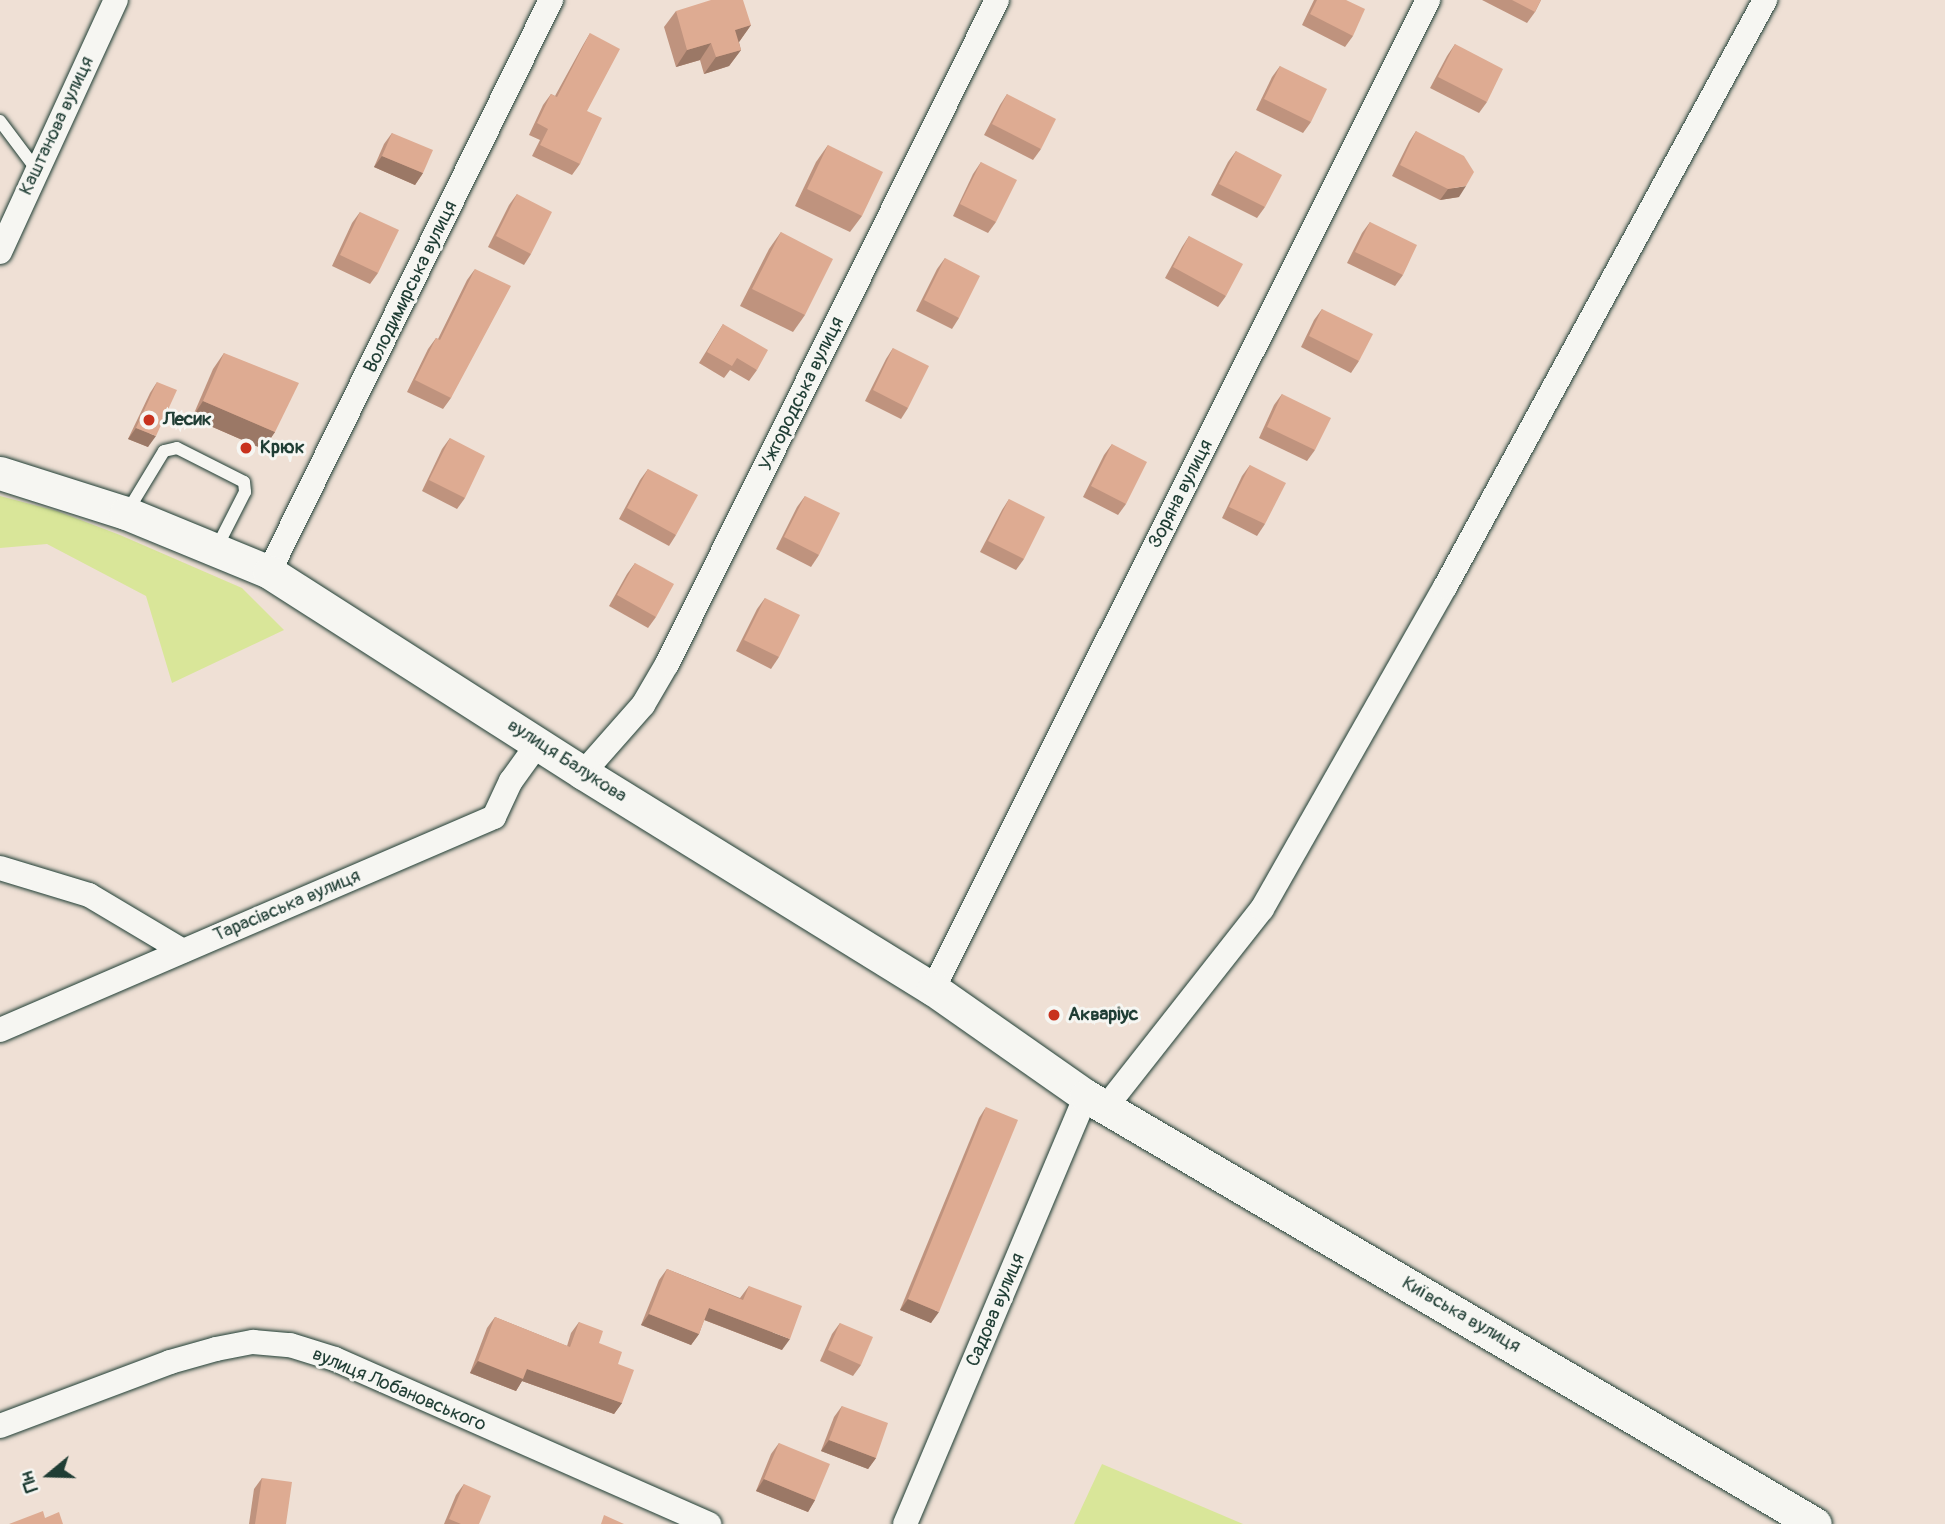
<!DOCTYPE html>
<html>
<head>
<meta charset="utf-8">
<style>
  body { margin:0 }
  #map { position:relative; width:1945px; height:1524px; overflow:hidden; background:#efe0d5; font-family:Pangolin,sans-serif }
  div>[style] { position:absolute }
  .green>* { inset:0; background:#d9e699 }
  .roads { filter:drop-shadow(0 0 2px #1f3d34) drop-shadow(0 0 2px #1f3d34) }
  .service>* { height:12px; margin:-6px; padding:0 6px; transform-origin:6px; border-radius:6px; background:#f6f6f2 }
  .minor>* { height:24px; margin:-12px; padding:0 12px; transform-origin:12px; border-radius:12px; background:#f6f6f2 }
  .secondary>* { height:33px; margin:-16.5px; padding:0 16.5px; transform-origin:16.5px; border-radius:16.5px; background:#f6f6f2 }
  .wall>* { inset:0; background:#bf937e }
  .shaded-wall>* { inset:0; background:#9b7866 }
  .building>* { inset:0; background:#deab92 }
  .dots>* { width:19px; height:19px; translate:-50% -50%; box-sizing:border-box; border:4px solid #f6f6f2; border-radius:50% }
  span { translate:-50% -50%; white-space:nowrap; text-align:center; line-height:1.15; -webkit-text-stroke:6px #f6f6f2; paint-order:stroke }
  .street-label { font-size:19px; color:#1f3d34 }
  .poi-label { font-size:19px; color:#1f3d34; font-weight:700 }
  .left { translate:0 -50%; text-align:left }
  .north { position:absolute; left:14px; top:1440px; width:70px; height:70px; -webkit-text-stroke:5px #f6f6f2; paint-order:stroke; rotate:251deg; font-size:19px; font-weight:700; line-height:28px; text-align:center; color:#1f3d34 }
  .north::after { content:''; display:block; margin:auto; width:24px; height:32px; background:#1f3d34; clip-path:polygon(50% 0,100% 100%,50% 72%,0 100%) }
</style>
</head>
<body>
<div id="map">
  <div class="green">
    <div style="clip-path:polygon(0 496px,57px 511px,120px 535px,242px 588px,284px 630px,172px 683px,146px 596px,47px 544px,0 548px)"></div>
    <div style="clip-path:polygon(1102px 1464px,1243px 1524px,1074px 1524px)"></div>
  </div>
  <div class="roads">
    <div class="service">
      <div style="left:0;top:121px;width:60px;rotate:53.1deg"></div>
      <div style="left:127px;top:512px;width:71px;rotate:-58.8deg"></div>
      <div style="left:164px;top:451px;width:13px;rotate:-13deg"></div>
      <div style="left:177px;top:448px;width:75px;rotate:26.9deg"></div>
      <div style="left:244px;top:482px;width:10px;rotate:84deg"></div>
      <div style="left:245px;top:492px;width:64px;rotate:117deg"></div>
    </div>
    <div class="minor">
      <div style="left:0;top:252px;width:277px;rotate:-65.3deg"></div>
      <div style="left:269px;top:572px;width:638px;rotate:-63.76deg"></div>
      <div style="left:583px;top:773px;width:91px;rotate:-48.6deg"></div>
      <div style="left:643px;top:705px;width:48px;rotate:-59.7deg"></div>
      <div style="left:667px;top:664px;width:741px;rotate:-63.57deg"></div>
      <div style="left:0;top:868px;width:93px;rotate:16.9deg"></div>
      <div style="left:89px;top:895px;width:109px;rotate:30.8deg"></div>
      <div style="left:933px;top:989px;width:1106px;rotate:-63.41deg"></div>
      <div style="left:0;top:1030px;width:538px;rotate:-23.32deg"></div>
      <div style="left:494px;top:817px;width:40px;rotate:-65deg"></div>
      <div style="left:511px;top:781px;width:48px;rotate:-54.3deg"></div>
      <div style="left:1106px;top:1107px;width:252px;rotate:-51.8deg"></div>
      <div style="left:1262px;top:909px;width:370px;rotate:-60.4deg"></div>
      <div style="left:1445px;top:587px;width:669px;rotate:-61.4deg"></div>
      <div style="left:0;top:1426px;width:182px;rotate:-20.6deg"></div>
      <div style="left:170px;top:1362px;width:48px;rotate:-15.8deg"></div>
      <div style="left:216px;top:1349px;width:38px;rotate:-11deg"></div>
      <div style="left:253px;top:1342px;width:37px;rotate:5deg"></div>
      <div style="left:290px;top:1345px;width:47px;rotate:17.3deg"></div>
      <div style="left:335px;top:1359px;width:409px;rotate:23.8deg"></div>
      <div style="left:905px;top:1524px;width:465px;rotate:-67.1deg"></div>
    </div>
    <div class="secondary">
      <div style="left:0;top:473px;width:132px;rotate:17.6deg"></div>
      <div style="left:126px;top:513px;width:155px;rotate:22.4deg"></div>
      <div style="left:269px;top:572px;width:373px;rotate:32.6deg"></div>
      <div style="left:583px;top:773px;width:411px;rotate:31.7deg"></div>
      <div style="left:933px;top:989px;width:187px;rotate:35deg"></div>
      <div style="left:1086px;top:1096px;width:845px;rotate:30.42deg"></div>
    </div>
  </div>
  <div class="wall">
    <div style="clip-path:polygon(1314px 0,1346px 0,1353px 36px,1345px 47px,1302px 25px)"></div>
    <div style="clip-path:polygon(1482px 0,1541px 0,1535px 12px,1527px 23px)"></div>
    <div style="clip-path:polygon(676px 11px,751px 25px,739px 42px,741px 50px,729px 66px,704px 74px,700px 60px,676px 67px,664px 27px)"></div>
    <div style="clip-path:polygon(590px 33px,587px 111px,580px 164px,572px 175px,532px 156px,540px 140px,529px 135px,543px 105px,551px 94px,555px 96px,583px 45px)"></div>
    <div style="clip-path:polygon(1455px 44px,1487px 102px,1479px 113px,1430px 88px,1447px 56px)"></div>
    <div style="clip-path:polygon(1280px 66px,1311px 122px,1303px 133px,1256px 110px,1272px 77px)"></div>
    <div style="clip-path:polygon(1007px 94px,1041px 149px,1033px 160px,984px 135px,1000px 105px)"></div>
    <div style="clip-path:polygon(1416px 131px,1459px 197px,1440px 200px,1392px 176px,1409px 142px)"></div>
    <div style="clip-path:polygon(392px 133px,423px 173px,415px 185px,374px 167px,384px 144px)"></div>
    <div style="clip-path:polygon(828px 145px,862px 216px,850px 232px,795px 206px,816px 162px)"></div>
    <div style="clip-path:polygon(1236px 151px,1265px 207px,1257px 218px,1211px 195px,1228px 162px)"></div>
    <div style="clip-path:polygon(981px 162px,996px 222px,988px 233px,953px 216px,973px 174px)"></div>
    <div style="clip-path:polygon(517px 194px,531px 254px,524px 265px,488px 247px,509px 205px)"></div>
    <div style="clip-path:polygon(360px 212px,378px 273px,370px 284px,332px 266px,352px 223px)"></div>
    <div style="clip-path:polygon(1370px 222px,1403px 275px,1395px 286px,1347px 263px,1362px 233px)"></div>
    <div style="clip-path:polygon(781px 232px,805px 315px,793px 332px,740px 306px,769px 249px)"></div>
    <div style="clip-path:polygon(1189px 236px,1226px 296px,1218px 307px,1165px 278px,1182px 247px)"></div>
    <div style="clip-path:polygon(945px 258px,959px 318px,952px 329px,916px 311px,937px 269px)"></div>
    <div style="clip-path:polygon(475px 269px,451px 398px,443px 409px,407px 392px,428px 349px,436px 338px,438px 339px,467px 280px)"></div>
    <div style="clip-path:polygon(1322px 309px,1359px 361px,1351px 373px,1301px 347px,1314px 320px)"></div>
    <div style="clip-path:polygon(723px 324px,757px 370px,749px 381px,730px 370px,724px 378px,699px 363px)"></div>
    <div style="clip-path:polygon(893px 348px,908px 408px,901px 419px,865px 401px,886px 359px)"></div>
    <div style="clip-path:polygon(224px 353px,275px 432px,263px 449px,192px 418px,213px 369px)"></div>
    <div style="clip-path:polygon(157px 382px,148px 447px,128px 439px,150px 393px)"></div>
    <div style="clip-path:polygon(1282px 394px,1315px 450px,1307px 461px,1259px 438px,1274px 405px)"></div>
    <div style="clip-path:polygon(450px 438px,465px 498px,457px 509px,422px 491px,442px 449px)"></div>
    <div style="clip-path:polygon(1112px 444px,1126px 504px,1118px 515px,1083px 497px,1104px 455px)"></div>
    <div style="clip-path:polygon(1250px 465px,1265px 524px,1257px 536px,1222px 518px,1242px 476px)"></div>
    <div style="clip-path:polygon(648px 469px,676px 535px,669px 546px,619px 519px,640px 480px)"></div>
    <div style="clip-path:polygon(805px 496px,819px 555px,811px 567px,776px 549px,797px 507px)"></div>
    <div style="clip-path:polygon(1009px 499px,1024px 559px,1016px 570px,980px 552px,1002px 510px)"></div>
    <div style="clip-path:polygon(635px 563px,656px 617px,648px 628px,609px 606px,627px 574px)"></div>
    <div style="clip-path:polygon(765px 598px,779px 657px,771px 669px,736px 651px,757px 609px)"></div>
    <div style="clip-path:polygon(986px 1107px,931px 1323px,900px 1310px,979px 1118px)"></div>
    <div style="clip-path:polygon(667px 1269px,740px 1298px,749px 1286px,782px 1350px,704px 1320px,699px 1334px,691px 1345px,641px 1325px,659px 1280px)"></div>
    <div style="clip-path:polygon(495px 1317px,567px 1346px,571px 1333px,579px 1322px,618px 1364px,622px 1403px,614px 1414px,522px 1381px,516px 1391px,470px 1373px,487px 1328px)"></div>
    <div style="clip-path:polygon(840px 1323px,861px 1365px,853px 1376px,820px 1361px,832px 1334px)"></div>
    <div style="clip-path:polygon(842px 1406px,876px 1458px,868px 1469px,821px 1451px,834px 1417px)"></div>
    <div style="clip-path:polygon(779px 1443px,815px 1500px,808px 1512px,756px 1491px,771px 1454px)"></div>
    <div style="clip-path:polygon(262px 1478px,286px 1524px,249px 1524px,254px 1489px)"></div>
    <div style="clip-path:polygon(464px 1484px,479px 1524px,444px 1524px,456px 1495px)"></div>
  </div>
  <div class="shaded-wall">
    <div style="clip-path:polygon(751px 25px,739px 42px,723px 47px,735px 30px)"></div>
    <div style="clip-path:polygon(711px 43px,700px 60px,676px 67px,687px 50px)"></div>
    <div style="clip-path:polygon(741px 50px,729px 66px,704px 74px,716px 57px)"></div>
    <div style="clip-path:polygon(382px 156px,423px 173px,415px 185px,374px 167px)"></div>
    <div style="clip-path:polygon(1466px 186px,1459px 197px,1440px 200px,1448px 189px)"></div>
    <div style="clip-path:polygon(203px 401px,275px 432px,263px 449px,192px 418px)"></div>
    <div style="clip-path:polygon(136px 428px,156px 436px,148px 447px,128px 439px)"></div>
    <div style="clip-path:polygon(908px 1299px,939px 1312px,931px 1323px,900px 1310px)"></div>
    <div style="clip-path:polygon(709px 1308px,790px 1339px,782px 1350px,702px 1319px)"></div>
    <div style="clip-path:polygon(649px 1314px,699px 1334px,691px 1345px,641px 1325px)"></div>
    <div style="clip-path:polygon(478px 1361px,527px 1369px,622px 1403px,614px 1414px,522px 1381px,516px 1391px,470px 1373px)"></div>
    <div style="clip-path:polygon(829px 1440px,876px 1458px,868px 1469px,821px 1451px)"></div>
    <div style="clip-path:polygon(764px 1479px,815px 1500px,808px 1512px,756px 1491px)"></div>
  </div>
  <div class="building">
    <div style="clip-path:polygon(711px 0,743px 0,751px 25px,735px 30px,741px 50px,716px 57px,711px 43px,687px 50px,676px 11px)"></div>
    <div style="clip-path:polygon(1317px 0,1346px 0,1365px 9px,1353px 36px,1310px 14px)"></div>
    <div style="clip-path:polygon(1512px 0,1541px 0,1535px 12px)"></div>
    <div style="clip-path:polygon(590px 33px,620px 49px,587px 111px,602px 118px,580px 164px,540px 145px,548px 129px,537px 123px,551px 94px,557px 97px)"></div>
    <div style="clip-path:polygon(1455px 44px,1503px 69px,1487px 102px,1438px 77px)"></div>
    <div style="clip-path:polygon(1280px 66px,1327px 89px,1311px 122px,1264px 99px)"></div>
    <div style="clip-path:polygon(1007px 94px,1056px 119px,1041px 149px,992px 124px)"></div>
    <div style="clip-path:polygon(1416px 131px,1464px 156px,1474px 172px,1466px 186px,1448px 189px,1400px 165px)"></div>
    <div style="clip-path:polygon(392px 133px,433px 150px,423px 173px,382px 156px)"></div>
    <div style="clip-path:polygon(828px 145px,883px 172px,862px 216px,807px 189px)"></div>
    <div style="clip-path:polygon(1236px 151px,1282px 175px,1265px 207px,1219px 184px)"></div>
    <div style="clip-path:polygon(981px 162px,1017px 180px,996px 222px,960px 204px)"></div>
    <div style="clip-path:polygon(517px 194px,552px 212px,531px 254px,496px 236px)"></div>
    <div style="clip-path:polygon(360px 212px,399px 230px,378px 273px,340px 255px)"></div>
    <div style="clip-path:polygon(1370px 222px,1417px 245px,1403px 275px,1355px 252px)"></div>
    <div style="clip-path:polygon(781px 232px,833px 259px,805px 315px,752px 289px)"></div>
    <div style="clip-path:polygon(1189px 236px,1243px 264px,1226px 296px,1173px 267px)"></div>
    <div style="clip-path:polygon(945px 258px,980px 276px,959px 318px,924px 300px)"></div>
    <div style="clip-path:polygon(475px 269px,511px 286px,451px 398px,415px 380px,436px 338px,440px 340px)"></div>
    <div style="clip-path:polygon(1322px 309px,1373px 334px,1359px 361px,1309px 336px)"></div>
    <div style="clip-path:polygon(723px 324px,768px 350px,757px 370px,737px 358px,732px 366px,707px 352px)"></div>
    <div style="clip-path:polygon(893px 348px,929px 366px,908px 408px,873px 390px)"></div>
    <div style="clip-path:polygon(224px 353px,299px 383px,275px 432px,203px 401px)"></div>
    <div style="clip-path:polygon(157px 382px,177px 390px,156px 436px,136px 428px)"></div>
    <div style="clip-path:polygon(1282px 394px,1331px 418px,1315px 450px,1267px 427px)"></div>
    <div style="clip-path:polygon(450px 438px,485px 456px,465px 498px,429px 480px)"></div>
    <div style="clip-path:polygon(1112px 444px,1147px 462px,1126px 504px,1091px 486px)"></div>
    <div style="clip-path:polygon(1250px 465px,1286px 483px,1265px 524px,1229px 507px)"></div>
    <div style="clip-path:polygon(648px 469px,698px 495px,676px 535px,627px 508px)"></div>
    <div style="clip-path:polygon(805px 496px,840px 513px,819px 555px,784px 537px)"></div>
    <div style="clip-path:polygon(1009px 499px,1045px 517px,1024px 559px,988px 541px)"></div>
    <div style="clip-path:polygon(635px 563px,674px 584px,656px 617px,617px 595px)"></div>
    <div style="clip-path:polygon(765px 598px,800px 615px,779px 657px,744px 640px)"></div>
    <div style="clip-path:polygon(986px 1107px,1018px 1120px,939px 1312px,908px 1299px)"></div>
    <div style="clip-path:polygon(667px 1269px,743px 1300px,749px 1286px,802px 1306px,790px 1339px,709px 1308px,699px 1334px,649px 1314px)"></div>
    <div style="clip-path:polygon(495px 1317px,570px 1347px,579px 1322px,603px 1331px,599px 1343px,622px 1352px,618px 1364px,634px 1370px,622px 1403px,527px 1369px,523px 1379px,478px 1361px)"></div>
    <div style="clip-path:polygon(840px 1323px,873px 1337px,861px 1365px,828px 1350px)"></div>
    <div style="clip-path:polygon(842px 1406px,888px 1423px,876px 1458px,829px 1440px)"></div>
    <div style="clip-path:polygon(779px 1443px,830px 1464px,815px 1500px,764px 1479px)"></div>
    <div style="clip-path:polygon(262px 1478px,292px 1482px,286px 1524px,255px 1524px)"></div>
    <div style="clip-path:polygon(464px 1484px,491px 1496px,479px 1524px,461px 1524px,449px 1519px)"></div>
    <div style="clip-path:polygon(43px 1511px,45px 1518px,59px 1512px,63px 1524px,9px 1524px)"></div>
    <div style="clip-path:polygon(604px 1515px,624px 1524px,601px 1524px)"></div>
  </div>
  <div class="dots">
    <div style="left:149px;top:420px;background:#c8321e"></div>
    <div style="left:246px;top:448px;background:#c8321e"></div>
    <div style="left:1054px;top:1015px;background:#c8321e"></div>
  </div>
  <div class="street-label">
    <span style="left:57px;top:126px;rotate:-65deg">Каштанова вулиця</span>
    <span style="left:411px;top:287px;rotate:-64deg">Володимирська вулиця</span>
    <span style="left:802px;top:394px;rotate:-64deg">Ужгородська вулиця</span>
    <span style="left:1181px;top:494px;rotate:-63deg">Зоряна вулиця</span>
    <span style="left:567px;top:761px;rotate:33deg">вулиця Балукова</span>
    <span style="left:287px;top:906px;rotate:-23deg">Тарасівська вулиця</span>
    <span style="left:996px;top:1310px;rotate:-67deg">Садова вулиця</span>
    <span style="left:1461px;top:1315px;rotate:30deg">Київська вулиця</span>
    <span style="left:399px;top:1390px;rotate:23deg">вулиця Лобановського</span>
  </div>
  <div class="poi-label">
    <span class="left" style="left:163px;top:420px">Лесик</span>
    <span class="left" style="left:260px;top:448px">Крюк</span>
    <span class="left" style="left:1068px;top:1015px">Акваріус</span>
  </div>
  <div class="north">Пн</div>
</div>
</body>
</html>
